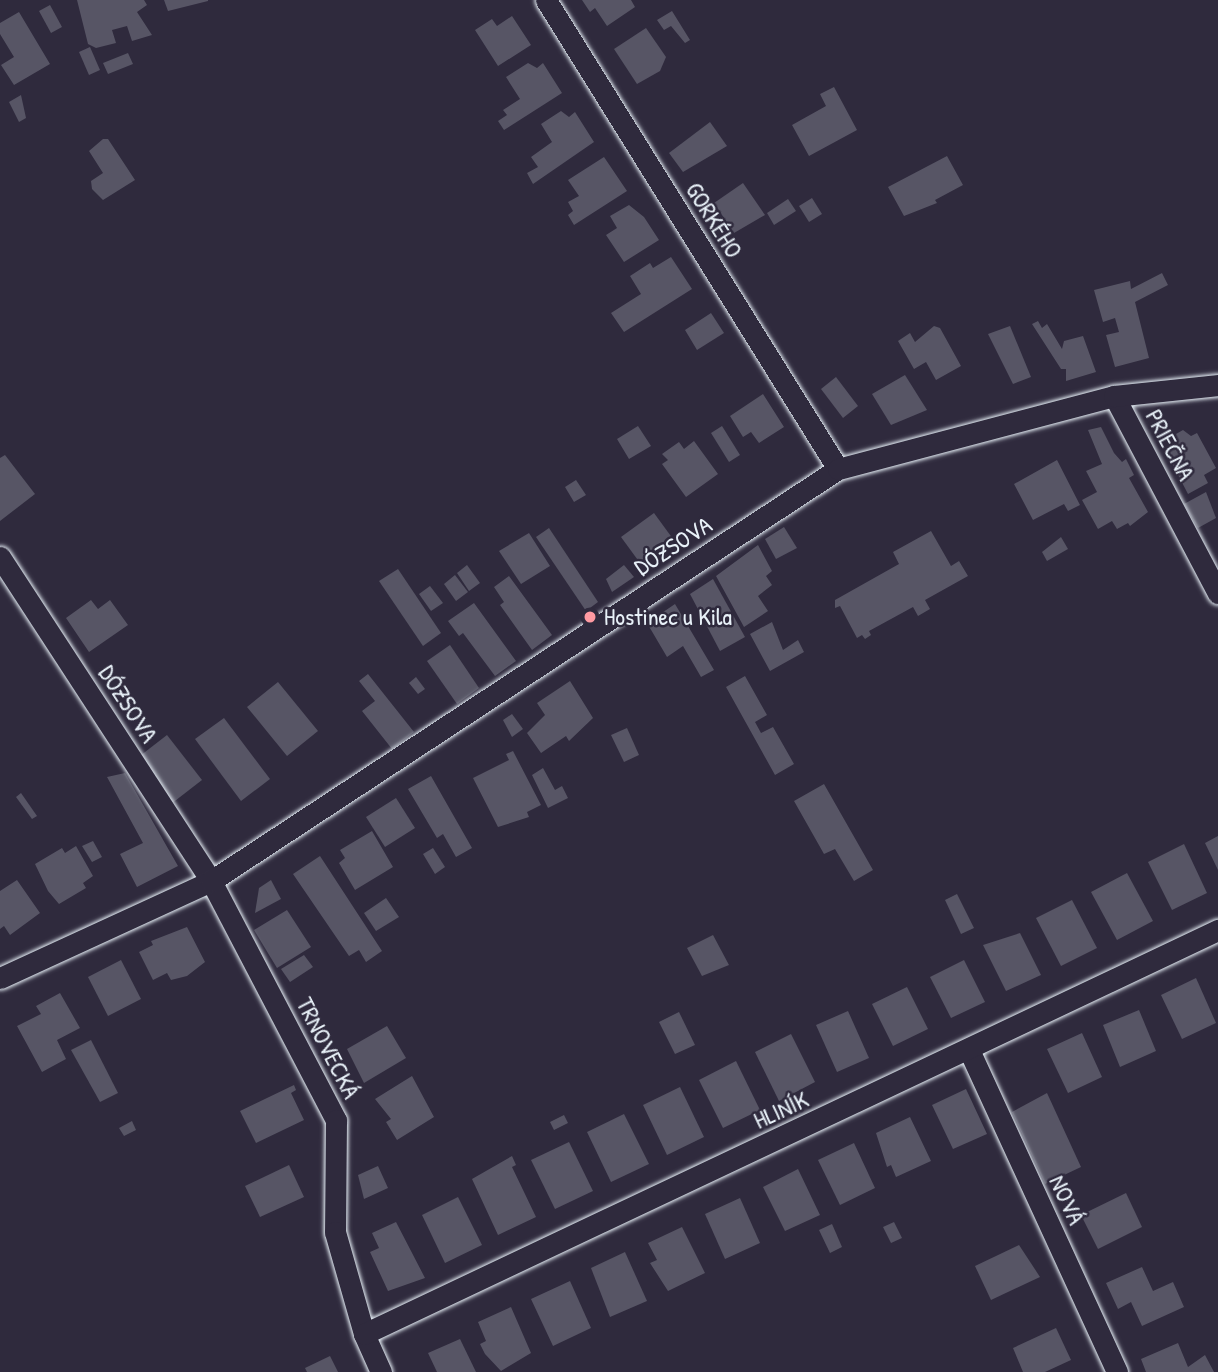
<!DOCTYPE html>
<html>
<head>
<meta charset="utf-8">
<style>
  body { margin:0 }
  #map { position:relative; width:1218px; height:1372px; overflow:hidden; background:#2f2a3d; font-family:"Patrick Hand",sans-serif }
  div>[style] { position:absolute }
  .building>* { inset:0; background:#575565 }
  .roads { filter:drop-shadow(0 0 2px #e8f1f8) drop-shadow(0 0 2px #e8f1f8) }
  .minor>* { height:21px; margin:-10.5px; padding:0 10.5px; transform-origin:10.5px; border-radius:10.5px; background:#2f2a3d }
  .dots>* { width:19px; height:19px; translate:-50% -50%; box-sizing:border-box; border:4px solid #2f2a3d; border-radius:50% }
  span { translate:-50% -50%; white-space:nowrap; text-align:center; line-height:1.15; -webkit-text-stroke:5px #2f2a3d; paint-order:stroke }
  .street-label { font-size:24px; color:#e8f1f8 }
  .poi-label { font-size:24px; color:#e8f1f8 }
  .left { translate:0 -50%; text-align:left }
</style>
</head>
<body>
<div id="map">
  <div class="building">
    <div style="clip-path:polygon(77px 0,144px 0,147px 5px,137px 12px,152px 35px,132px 41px,127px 26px,112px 30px,116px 43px,96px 48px,88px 44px)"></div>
    <div style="clip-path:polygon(164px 0,208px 0,208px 1px,168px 11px)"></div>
    <div style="clip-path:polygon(582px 0,631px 0,635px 7px,607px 26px,595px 8px,590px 12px)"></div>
    <div style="clip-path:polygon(50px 5px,62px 27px,51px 33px,39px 11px)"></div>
    <div style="clip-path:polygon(672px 11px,690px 40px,685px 43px,671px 26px,664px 30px,657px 20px)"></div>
    <div style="clip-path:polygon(19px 12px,50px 64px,14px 85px,1px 65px,14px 57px,0 34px,0 23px)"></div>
    <div style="clip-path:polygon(512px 16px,531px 45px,498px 66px,475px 30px,492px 19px,497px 26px)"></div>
    <div style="clip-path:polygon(646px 28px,666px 57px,660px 71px,637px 84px,614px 49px)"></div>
    <div style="clip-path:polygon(90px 47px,100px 70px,89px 75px,79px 52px)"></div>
    <div style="clip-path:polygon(128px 53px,133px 64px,108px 74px,103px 63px)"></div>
    <div style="clip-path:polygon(528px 63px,537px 68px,543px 63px,562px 93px,504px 130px,498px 121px,507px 115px,503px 110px,520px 99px,506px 77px)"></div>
    <div style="clip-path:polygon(834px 87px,857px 130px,809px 156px,792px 125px,826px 106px,820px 94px)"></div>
    <div style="clip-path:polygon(21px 95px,26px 118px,19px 122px,9px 102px)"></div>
    <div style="clip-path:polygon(561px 111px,569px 117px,575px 112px,594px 142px,533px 184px,527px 173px,538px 167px,531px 157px,552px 142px,541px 124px)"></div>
    <div style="clip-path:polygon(710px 122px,727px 146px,683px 172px,669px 153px)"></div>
    <div style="clip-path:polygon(103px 139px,108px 139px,135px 180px,103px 200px,92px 189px,91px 181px,103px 173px,89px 151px)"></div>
    <div style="clip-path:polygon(947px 156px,963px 185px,935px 200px,937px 203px,904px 216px,888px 187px)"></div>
    <div style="clip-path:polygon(604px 157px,627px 191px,574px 225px,568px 215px,573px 211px,568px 202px,579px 196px,568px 180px)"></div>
    <div style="clip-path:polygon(743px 183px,765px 215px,734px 233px,714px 203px)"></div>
    <div style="clip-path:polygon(812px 198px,822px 214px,809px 222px,799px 206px)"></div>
    <div style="clip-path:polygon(788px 199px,796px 211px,774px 225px,767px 213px)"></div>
    <div style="clip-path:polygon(629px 205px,644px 217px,659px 240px,624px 262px,606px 235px,617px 228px,610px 216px)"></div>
    <div style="clip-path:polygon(671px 257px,692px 289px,624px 332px,611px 313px,641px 294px,630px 276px,650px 263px,653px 268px)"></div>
    <div style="clip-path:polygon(1162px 273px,1168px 285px,1135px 302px,1149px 358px,1115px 367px,1106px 335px,1119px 332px,1115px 318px,1103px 322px,1094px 290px,1130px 281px,1131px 289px)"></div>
    <div style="clip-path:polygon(711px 313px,724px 333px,697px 350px,685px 330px)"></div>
    <div style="clip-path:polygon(1038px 321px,1042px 328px,1047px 324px,1062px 349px,1064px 341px,1083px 336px,1096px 372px,1066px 381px,1066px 369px,1061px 369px,1032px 324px)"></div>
    <div style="clip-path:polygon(934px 326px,940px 328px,961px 366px,936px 380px,926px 362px,914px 369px,898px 341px,910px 333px,915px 342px)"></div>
    <div style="clip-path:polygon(1010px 326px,1031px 377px,1013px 384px,988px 334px)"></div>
    <div style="clip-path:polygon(905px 375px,927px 410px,891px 425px,872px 394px)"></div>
    <div style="clip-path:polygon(836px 377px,858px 406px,843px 418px,821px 389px)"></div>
    <div style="clip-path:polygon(763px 394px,784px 427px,759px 443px,751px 432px,743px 437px,730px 416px)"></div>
    <div style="clip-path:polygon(638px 426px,651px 446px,629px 459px,617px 439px)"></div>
    <div style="clip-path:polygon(722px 426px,740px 455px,729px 462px,711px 433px)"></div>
    <div style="clip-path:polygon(1101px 427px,1114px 453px,1122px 462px,1126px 459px,1134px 475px,1129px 478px,1148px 512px,1130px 526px,1128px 523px,1117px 529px,1112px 521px,1098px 529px,1082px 500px,1097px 492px,1086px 471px,1102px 464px,1088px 430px)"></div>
    <div style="clip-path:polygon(1183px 430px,1191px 436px,1197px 433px,1216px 468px,1204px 475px,1208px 483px,1188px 494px,1165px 450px,1177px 444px,1176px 434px)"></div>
    <div style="clip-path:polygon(694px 441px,718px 474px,686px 497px,662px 464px,668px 460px,662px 454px,679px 442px,684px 449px)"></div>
    <div style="clip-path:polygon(5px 455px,35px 494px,0 521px,0 458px)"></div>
    <div style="clip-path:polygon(1057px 460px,1080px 505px,1068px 511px,1064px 504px,1033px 520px,1014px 484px)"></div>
    <div style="clip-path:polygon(576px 480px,586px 495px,574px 502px,565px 487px)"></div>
    <div style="clip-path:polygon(1206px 492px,1216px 518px,1198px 528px,1184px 504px)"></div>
    <div style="clip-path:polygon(654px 513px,673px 539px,640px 563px,621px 537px)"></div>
    <div style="clip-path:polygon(784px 527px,797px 548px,776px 559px,765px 539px)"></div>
    <div style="clip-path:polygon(549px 528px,598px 602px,586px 611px,536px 537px)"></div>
    <div style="clip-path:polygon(931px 531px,951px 566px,959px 561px,968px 576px,925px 600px,930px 609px,918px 616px,913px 607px,869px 631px,871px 635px,865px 639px,862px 635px,857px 638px,840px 606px,835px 608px,835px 600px,899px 564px,893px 552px)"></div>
    <div style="clip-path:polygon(529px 533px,550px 566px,521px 584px,499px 551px)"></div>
    <div style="clip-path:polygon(1061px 537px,1068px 549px,1047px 561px,1042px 552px)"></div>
    <div style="clip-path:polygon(758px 545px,772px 571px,766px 576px,772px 585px,758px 596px,768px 611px,744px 627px,716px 576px)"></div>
    <div style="clip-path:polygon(467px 565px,480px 583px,469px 591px,457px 573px)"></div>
    <div style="clip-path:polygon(624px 565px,634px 577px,612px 592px,606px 579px)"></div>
    <div style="clip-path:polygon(398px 569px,441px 633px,423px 646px,379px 581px)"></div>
    <div style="clip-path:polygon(455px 575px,468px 592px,456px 601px,444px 584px)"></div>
    <div style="clip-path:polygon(509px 576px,552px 635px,532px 650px,500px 605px,504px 602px,494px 587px)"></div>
    <div style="clip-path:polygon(713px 579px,745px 637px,720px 651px,690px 594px)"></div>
    <div style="clip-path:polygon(430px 586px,443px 603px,431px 611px,419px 594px)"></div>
    <div style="clip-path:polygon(91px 600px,98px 609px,110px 600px,128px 625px,89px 652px,66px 618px)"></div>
    <div style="clip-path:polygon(474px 603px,516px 661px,495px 676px,463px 633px,459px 636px,448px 621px)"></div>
    <div style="clip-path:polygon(675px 604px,714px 670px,701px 677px,683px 646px,667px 657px,647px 623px)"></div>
    <div style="clip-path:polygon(772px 622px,783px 650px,798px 640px,804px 652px,770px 671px,750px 634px)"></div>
    <div style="clip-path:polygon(450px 645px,479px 688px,457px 704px,427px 661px)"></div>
    <div style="clip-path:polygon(368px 674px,414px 732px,392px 749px,362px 711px,375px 701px,359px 681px)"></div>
    <div style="clip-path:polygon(745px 676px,767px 715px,755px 722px,761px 733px,773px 727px,794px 764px,775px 775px,726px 687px)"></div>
    <div style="clip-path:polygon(416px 677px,425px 689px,418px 694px,409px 683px)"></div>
    <div style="clip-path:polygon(570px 681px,593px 718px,569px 741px,566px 736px,541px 753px,527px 733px,545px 715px,537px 703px)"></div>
    <div style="clip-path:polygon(278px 682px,318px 731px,287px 756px,247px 707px)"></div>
    <div style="clip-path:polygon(512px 714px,523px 729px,512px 737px,503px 720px)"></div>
    <div style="clip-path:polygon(224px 718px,270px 779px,241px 801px,195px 739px)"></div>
    <div style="clip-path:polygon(627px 728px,639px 755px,624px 762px,611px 735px)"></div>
    <div style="clip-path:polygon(167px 735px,202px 780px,171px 804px,136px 759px)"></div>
    <div style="clip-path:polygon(513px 751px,541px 805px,527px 812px,529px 817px,498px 827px,473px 778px,509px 760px,506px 754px)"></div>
    <div style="clip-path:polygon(543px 768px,555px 790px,562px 786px,568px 798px,548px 808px,532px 775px)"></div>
    <div style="clip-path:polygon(125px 773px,178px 866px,137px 887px,120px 854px,143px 843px,107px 777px)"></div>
    <div style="clip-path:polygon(431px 776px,472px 848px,456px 857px,443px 834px,437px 838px,408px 789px)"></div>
    <div style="clip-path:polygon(824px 784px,873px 870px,854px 881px,835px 849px,824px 854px,794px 801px)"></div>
    <div style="clip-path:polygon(21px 793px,37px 816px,32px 819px,16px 797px)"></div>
    <div style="clip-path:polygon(396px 798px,415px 828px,385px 847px,366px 817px)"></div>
    <div style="clip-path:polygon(372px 831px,393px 867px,355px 890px,339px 863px,345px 858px,340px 850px)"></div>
    <div style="clip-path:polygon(1218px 836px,1218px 870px,1205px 843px)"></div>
    <div style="clip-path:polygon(93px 841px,102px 857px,92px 862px,82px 846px)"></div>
    <div style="clip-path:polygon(1184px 844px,1207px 893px,1172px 910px,1148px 862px)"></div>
    <div style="clip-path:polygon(76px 846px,93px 876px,83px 883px,86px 888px,59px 904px,48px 891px,35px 864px,62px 848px,65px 853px)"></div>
    <div style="clip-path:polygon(433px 848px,445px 867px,435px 874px,423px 854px)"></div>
    <div style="clip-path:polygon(320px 856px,382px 951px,366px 962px,359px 950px,349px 956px,293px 874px)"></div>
    <div style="clip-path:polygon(1127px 873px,1153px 921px,1117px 940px,1091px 892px)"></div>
    <div style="clip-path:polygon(17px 880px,40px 913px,10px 935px,4px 926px,0 929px,0 891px)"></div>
    <div style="clip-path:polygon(271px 880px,281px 899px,255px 913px,259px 888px)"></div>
    <div style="clip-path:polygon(957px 894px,974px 928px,961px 934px,945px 900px)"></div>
    <div style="clip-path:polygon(386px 898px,399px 917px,376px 931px,364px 913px)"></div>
    <div style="clip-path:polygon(1072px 900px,1097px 948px,1061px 966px,1036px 918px)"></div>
    <div style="clip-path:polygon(287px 910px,311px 947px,277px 968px,254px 930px)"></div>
    <div style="clip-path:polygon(187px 927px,205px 962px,187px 976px,171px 980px,167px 973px,153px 980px,139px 952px,153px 945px,151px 941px)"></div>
    <div style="clip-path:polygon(1020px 933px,1041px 975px,1006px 991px,983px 945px)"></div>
    <div style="clip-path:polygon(713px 935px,729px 965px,702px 976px,687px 948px)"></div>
    <div style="clip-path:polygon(304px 955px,313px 967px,290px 982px,281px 969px)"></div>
    <div style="clip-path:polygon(121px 960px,141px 999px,108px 1016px,88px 977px)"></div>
    <div style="clip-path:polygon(964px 960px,985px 1002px,951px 1018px,930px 977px)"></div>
    <div style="clip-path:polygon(1196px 978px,1216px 1023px,1182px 1039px,1161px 995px)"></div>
    <div style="clip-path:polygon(907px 987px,928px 1029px,893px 1046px,872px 1004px)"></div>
    <div style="clip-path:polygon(60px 993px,80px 1028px,57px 1040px,66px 1059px,42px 1072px,17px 1026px,41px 1014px,36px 1006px)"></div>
    <div style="clip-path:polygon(1139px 1010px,1156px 1051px,1120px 1067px,1103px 1025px)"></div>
    <div style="clip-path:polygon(848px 1011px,869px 1058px,837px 1072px,816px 1025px)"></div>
    <div style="clip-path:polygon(679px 1012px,695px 1045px,675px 1054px,659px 1022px)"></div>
    <div style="clip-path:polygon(387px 1026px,406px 1058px,364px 1083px,347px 1049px)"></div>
    <div style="clip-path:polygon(1082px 1033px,1102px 1077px,1068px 1093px,1047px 1049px)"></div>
    <div style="clip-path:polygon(791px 1034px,815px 1082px,779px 1101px,755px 1052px)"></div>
    <div style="clip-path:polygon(91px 1040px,118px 1093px,100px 1102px,71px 1050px)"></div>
    <div style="clip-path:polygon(736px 1061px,760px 1110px,723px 1128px,699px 1080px)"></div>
    <div style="clip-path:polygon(412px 1076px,434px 1117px,397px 1140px,386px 1122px,391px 1119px,375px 1099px)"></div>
    <div style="clip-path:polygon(294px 1085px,296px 1090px,291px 1093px,304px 1120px,256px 1143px,240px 1111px)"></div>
    <div style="clip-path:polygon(680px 1087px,704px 1137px,667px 1155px,643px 1105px)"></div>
    <div style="clip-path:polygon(966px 1089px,987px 1134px,953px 1149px,932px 1105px)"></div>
    <div style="clip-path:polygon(1047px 1093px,1081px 1167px,1045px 1184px,1012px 1112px)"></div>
    <div style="clip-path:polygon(624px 1114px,649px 1164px,611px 1182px,587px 1132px)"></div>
    <div style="clip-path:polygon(564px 1115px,568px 1123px,554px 1130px,550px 1122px)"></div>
    <div style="clip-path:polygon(910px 1117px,931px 1161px,896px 1177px,891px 1165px,887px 1167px,876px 1133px)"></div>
    <div style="clip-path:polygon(132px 1121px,136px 1130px,124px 1136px,119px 1128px)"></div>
    <div style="clip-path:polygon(569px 1142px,593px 1191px,555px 1209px,531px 1160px)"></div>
    <div style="clip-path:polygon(854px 1143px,875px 1188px,840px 1205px,818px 1160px)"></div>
    <div style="clip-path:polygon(512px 1156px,516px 1165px,512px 1167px,536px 1217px,498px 1235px,472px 1179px)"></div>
    <div style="clip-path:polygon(289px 1165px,304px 1197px,260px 1217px,245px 1186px)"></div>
    <div style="clip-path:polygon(378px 1166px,388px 1188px,364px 1199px,358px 1175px)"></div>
    <div style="clip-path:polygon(798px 1169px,820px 1215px,785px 1231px,763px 1187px)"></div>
    <div style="clip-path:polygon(1126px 1193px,1142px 1227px,1098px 1249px,1081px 1215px)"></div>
    <div style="clip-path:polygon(458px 1197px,482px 1245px,445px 1263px,422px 1215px)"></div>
    <div style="clip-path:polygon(740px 1198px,760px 1243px,725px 1259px,705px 1214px)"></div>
    <div style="clip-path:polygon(396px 1222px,425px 1278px,388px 1291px,370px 1252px,379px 1248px,372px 1233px)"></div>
    <div style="clip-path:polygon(894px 1222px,902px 1238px,891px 1243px,883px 1227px)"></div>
    <div style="clip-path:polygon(832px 1224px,842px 1247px,830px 1253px,819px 1230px)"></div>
    <div style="clip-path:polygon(682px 1227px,705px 1273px,668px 1291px,650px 1263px,657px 1260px,648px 1243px)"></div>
    <div style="clip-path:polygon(1019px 1245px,1040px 1277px,991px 1300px,975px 1266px)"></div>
    <div style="clip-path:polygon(625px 1252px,647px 1301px,610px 1317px,591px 1268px)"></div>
    <div style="clip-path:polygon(1142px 1267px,1153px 1291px,1173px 1282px,1184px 1307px,1142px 1326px,1131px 1302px,1118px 1309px,1106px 1283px)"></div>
    <div style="clip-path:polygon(570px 1281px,591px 1328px,553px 1346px,531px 1299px)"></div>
    <div style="clip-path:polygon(511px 1307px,531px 1353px,501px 1371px,485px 1354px,480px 1344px,486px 1341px,478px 1322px)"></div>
    <div style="clip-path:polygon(1056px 1328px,1071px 1360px,1045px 1372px,1023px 1372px,1013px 1348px)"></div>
    <div style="clip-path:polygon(460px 1339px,476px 1372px,437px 1372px,428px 1353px)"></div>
    <div style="clip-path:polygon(1178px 1343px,1188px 1367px,1205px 1355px,1214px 1372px,1146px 1372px,1141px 1359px)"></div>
    <div style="clip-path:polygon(330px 1356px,338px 1372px,307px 1372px,305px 1368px)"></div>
  </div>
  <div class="roads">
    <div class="minor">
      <div style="left:546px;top:0;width:552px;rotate:58.09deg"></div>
      <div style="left:1114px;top:396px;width:223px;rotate:62.2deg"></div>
      <div style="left:0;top:557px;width:387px;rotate:56.9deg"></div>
      <div style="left:211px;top:881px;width:270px;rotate:62.4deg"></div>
      <div style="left:336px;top:1120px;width:112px;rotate:90.5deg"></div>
      <div style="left:335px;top:1232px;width:106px;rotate:74.1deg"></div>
      <div style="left:364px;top:1334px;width:42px;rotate:65.9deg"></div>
      <div style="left:0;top:978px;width:232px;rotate:-24.7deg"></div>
      <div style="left:211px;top:881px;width:750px;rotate:-33.31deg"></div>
      <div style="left:838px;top:469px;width:285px;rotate:-14.8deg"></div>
      <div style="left:1114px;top:396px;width:105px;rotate:-6deg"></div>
      <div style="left:969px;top:1050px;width:354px;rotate:65.3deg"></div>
      <div style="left:364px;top:1334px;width:945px;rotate:-25.32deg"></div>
    </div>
  </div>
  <div class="dots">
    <div style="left:590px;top:617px;background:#ff9aa2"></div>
  </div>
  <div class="street-label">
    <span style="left:714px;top:220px;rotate:58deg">GORKÉHO</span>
    <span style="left:1170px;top:445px;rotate:62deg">PRIEČNA</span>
    <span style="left:673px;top:546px;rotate:-33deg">DÓZSOVA</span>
    <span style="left:128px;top:704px;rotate:57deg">DÓZSOVA</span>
    <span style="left:328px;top:1048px;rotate:63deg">TRNOVECKÁ</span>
    <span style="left:781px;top:1110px;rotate:-25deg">HLINÍK</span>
    <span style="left:1067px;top:1200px;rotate:65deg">NOVÁ</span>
  </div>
  <div class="poi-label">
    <span class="left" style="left:604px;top:617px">Hostinec u Kila</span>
  </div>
</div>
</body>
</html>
